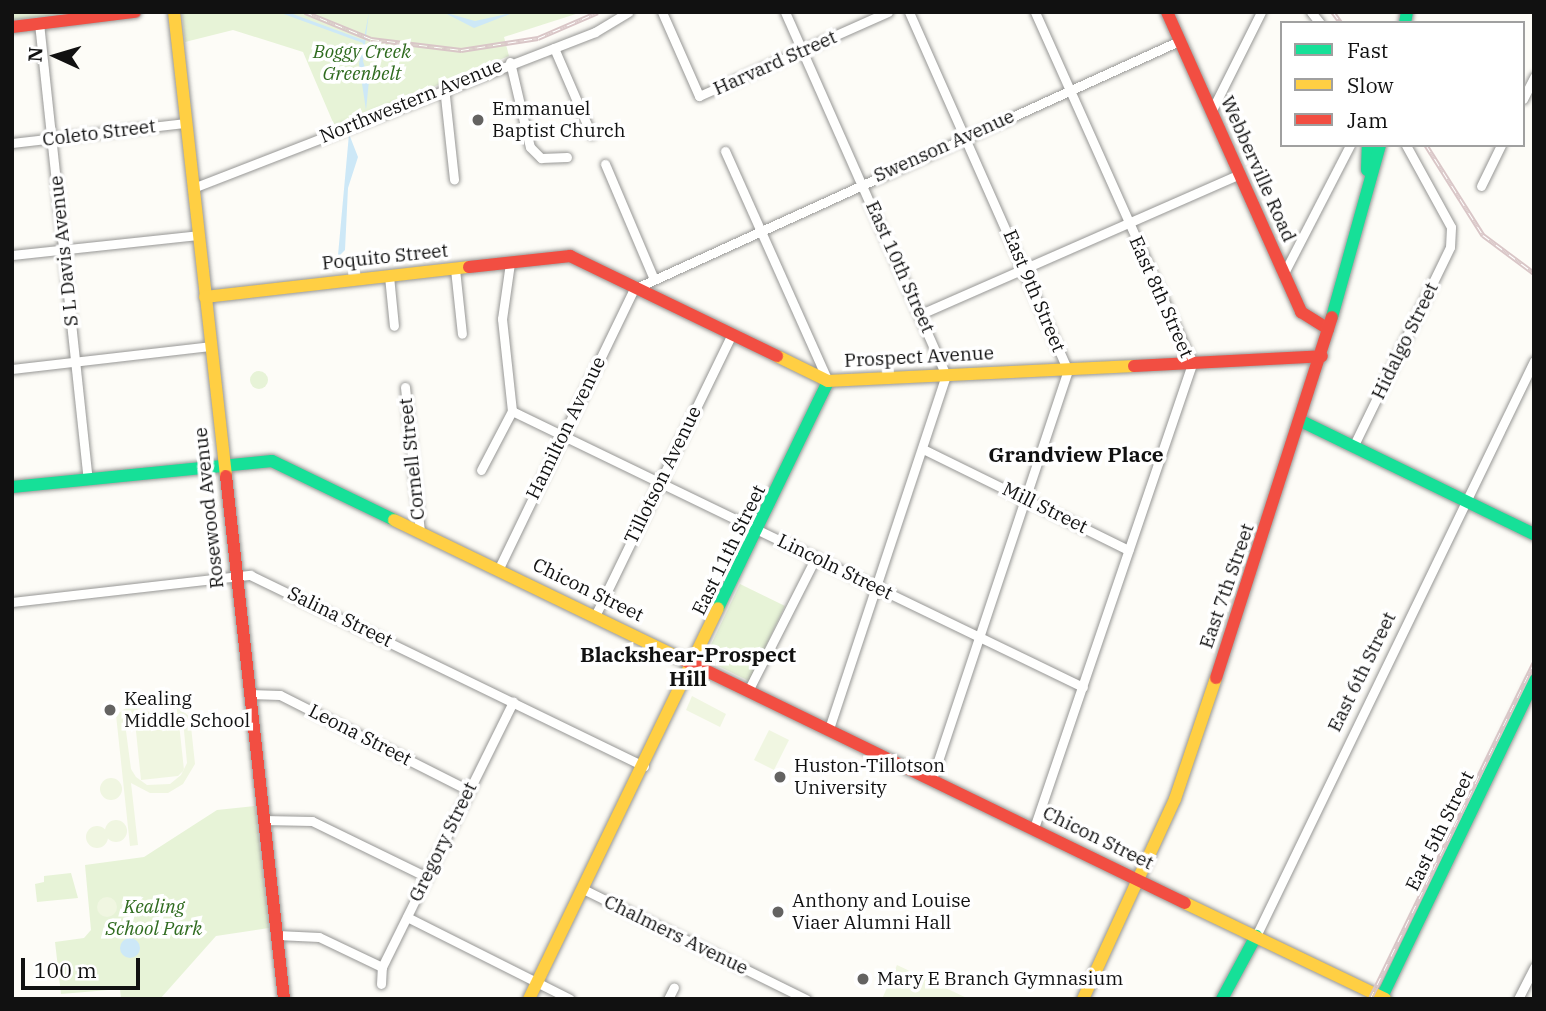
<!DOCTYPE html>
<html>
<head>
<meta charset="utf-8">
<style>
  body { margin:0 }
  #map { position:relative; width:1546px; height:1011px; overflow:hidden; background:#fdfcf7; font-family:"IBM Plex Serif",serif }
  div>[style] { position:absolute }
  .green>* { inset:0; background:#e7f3d7 }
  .round { border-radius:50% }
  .pitch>* { inset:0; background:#f0f6e1 }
  .water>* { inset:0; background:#cde8f7 }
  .stream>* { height:2.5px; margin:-1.25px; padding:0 1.25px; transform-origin:1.25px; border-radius:1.25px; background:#cde8f7 }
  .roads { filter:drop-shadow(0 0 2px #979795) drop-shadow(0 0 2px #979795) }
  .street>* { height:9px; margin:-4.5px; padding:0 4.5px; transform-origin:4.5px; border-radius:4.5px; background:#fffffe }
  .fast>* { height:12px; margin:-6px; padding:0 6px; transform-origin:6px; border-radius:6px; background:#16e098 }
  .slow>* { height:12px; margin:-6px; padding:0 6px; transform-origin:6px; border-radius:6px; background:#ffcf43 }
  .jam>* { height:12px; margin:-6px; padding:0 6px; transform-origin:6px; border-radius:6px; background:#f24e42 }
  .rail>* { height:5px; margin-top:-2.5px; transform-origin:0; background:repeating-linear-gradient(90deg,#fff 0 8px,#d9c6c7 0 16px); box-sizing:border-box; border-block:2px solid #d9c6c7 }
  .dots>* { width:19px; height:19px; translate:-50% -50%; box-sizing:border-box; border:4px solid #fff; border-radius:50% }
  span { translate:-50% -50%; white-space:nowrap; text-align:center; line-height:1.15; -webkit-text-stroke:7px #fff; paint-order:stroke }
  .park-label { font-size:19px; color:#2f6b1f; font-style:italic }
  .street-label { font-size:19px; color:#111 }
  .poi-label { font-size:19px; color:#111 }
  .left { translate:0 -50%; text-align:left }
  .neighbourhood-label { font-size:21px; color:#111; font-weight:700 }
  .frame { position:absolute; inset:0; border:14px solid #111; pointer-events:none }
  .legend { position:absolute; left:1280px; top:21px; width:245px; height:126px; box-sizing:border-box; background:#fff; border:2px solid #a0a0a0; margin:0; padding:9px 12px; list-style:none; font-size:21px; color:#111 }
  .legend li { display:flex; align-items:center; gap:14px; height:35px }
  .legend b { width:35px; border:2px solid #a0a0a0 }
  .north { position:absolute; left:21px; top:21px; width:70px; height:70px; -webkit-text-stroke:5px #fff; paint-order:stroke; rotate:274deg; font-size:19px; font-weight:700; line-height:28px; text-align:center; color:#111 }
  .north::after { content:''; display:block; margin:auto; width:24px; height:32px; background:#111; clip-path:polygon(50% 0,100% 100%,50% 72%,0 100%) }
  .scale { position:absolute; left:21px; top:958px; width:119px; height:32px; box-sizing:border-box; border:4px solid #111; border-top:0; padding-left:9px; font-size:21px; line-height:24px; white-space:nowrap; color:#111; -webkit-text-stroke:5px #fff; paint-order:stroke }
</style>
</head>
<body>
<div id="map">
  <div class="green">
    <div style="clip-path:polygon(12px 12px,84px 12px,12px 20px)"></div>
    <div style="clip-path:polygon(182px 12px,582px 12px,504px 37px,509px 56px,335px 127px,303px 52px,233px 30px,185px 42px)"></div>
    <div class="round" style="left:250px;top:371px;width:18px;height:18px"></div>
    <div style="clip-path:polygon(740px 584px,785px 606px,749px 681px,704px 659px)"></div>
    <div style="clip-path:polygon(255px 806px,269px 928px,216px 936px,160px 999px,121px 999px,120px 989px,61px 994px,55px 942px,84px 938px,91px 930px,85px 865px,144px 857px,217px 810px)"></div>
    <div style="clip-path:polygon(71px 873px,78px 898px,37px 902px,35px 884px,44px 882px,44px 876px)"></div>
  </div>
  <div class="pitch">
    <div style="clip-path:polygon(evenodd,163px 695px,190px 717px,195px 764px,183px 784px,168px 793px,150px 793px,131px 783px,138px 845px,130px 846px,116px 715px,140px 698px,163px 695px,157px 702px,170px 706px,178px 713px,134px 711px,157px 702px,163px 695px,134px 712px,141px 780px,178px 776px,184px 770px,178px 714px,183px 720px,187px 763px,181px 775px,170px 784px,147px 785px,136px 777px,131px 769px,126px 731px,134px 712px)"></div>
    <div style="clip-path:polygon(692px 696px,726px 714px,720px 727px,686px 710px)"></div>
    <div style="clip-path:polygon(769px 730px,789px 740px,774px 770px,754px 760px)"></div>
    <div class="round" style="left:100px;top:778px;width:22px;height:22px"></div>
    <div class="round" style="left:105px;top:820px;width:22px;height:22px"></div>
    <div class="round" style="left:86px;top:826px;width:22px;height:22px"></div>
    <div class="round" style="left:97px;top:897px;width:20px;height:20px"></div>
    <div style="clip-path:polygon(897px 965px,969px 999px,882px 999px)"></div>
  </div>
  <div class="water">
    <div style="clip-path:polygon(369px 12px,363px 61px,369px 81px,366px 110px,359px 64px)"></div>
    <div style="clip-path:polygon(443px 12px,475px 21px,515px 12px,474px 28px)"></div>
    <div style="clip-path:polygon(349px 134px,358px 157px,348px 188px,345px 250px,321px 274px,338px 255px)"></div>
    <div class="round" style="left:120px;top:938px;width:20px;height:20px"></div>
  </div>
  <div class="stream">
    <div style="left:284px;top:12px;width:84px;rotate:20.2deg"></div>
  </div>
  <div class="roads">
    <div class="street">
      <div style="left:662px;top:12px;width:92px;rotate:66.2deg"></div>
      <div style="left:699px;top:96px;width:207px;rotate:-24deg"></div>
      <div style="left:785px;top:12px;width:397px;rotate:66.1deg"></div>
      <div style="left:946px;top:375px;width:372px;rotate:108.3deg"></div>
      <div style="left:909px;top:12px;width:392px;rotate:66.1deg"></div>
      <div style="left:1068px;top:370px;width:430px;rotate:108.4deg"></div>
      <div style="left:1311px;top:12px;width:14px;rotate:51deg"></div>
      <div style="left:39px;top:23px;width:459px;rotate:83.9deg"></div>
      <div style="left:554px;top:48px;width:94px;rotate:66.7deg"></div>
      <div style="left:510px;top:62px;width:87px;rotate:76.8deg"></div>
      <div style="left:530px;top:147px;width:16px;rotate:45deg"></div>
      <div style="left:541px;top:158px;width:26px;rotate:-2deg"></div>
      <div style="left:444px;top:87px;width:93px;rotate:83.8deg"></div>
      <div style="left:1523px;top:99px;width:25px;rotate:-63deg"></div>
      <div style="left:1211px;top:112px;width:112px;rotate:-63.4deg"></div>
      <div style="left:12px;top:143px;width:175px;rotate:-6.6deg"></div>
      <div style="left:725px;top:151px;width:252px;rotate:65.9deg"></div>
      <div style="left:605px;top:164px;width:123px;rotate:67deg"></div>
      <div style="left:1481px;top:186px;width:46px;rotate:-64deg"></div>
      <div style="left:193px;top:188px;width:431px;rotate:-21.2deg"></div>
      <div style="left:595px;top:32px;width:39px;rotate:-31deg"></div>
      <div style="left:12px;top:255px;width:187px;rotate:-6.1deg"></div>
      <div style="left:455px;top:269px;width:65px;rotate:83.9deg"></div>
      <div style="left:1284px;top:273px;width:144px;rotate:-62.7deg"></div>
      <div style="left:389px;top:276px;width:50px;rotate:84.3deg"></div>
      <div style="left:923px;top:313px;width:345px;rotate:-23.7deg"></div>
      <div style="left:12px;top:369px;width:199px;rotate:-6.6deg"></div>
      <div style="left:405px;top:387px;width:145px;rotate:84.1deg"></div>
      <div style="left:512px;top:411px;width:634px;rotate:25.8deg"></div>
      <div style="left:1353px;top:447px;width:222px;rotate:-64.1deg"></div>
      <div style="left:1450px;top:247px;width:20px;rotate:-87deg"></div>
      <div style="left:1451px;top:227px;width:94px;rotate:-118.8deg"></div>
      <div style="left:923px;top:449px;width:229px;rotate:26.2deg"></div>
      <div style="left:481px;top:470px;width:67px;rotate:-62.3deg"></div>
      <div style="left:512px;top:411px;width:93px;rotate:-96.2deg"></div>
      <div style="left:502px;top:319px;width:57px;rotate:-81.9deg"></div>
      <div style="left:499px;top:568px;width:310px;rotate:-64.2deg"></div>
      <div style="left:634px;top:289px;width:599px;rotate:-24.47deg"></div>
      <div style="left:12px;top:602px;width:240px;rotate:-6.5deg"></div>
      <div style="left:250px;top:575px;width:438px;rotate:25.9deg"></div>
      <div style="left:595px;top:616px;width:314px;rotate:-64.1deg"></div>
      <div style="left:749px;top:689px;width:148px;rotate:-63.1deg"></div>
      <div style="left:249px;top:694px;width:31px;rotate:2deg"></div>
      <div style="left:280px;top:695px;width:211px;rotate:26.8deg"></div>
      <div style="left:263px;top:820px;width:49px;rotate:1.2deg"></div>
      <div style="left:312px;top:821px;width:128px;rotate:26deg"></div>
      <div style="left:1034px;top:828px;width:491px;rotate:-71.2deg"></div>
      <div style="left:1192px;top:363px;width:385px;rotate:-114.1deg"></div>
      <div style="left:583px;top:889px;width:249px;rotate:26.3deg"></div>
      <div style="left:407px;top:917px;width:182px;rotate:26.7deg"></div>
      <div style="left:277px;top:935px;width:42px;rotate:2.7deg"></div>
      <div style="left:319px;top:937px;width:70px;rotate:25.5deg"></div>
      <div style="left:1256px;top:936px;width:639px;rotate:-64.2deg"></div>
      <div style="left:381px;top:984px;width:17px;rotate:-87deg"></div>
      <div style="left:382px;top:967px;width:296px;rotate:-63.7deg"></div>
      <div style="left:668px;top:999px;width:13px;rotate:-63deg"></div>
      <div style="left:1518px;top:999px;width:36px;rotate:-63deg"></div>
    </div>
    <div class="fast">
      <div style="left:1405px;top:23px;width:11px;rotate:-80deg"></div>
      <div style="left:1367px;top:170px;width:25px;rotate:-88deg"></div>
      <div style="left:1332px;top:317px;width:179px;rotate:-74.4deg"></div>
      <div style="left:1303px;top:422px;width:257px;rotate:25.9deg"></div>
      <div style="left:12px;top:487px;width:261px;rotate:-5.7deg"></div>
      <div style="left:272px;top:461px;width:136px;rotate:25.8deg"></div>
      <div style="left:718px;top:608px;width:252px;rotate:-64.1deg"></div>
      <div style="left:1382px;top:997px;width:351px;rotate:-64.3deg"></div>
      <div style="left:1222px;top:999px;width:72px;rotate:-61.6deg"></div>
    </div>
    <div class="slow">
      <div style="left:174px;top:12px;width:467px;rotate:83.6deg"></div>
      <div style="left:205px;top:297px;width:266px;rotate:-6.5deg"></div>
      <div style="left:777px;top:356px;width:57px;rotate:26.1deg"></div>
      <div style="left:828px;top:381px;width:306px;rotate:-2.8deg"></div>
      <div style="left:394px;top:520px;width:318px;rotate:25.8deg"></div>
      <div style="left:1185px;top:903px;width:222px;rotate:25.6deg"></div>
      <div style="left:529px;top:999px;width:434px;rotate:-64.2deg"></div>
      <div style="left:1083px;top:999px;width:220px;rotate:-65.3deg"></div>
      <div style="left:1175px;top:799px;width:128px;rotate:-71.3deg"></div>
    </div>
    <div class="jam">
      <div style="left:1167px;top:12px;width:329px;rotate:65.9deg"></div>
      <div style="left:1301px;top:312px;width:32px;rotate:32deg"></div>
      <div style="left:12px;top:27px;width:124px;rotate:-7deg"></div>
      <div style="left:469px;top:267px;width:102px;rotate:-6.2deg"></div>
      <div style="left:570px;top:256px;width:230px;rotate:25.8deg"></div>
      <div style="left:1134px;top:366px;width:188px;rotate:-3deg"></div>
      <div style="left:226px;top:476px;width:526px;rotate:83.67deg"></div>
      <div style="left:680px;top:658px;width:561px;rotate:25.88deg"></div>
      <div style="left:1216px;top:678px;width:379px;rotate:-72.2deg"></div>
    </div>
  </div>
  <div class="rail">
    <div style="left:305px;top:12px;width:71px;rotate:22.2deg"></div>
    <div style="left:371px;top:39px;width:91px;rotate:7deg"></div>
    <div style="left:461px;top:50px;width:78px;rotate:-8.9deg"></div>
    <div style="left:538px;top:38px;width:65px;rotate:-23.4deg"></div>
    <div style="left:1333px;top:12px;width:14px;rotate:54deg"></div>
    <div style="left:1426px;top:145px;width:107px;rotate:57.7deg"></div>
    <div style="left:1483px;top:235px;width:64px;rotate:36.7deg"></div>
    <div style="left:1370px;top:999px;width:374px;rotate:-64deg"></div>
  </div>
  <div class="dots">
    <div style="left:478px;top:120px;background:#646362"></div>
    <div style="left:110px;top:710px;background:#646362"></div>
    <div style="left:780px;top:777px;background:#646362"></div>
    <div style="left:778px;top:912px;background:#646362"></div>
    <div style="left:863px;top:979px;background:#646362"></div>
  </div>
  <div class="park-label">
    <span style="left:362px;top:63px">Boggy Creek<br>Greenbelt</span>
    <span style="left:154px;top:918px">Kealing<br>School Park</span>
  </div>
  <div class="street-label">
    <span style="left:775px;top:63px;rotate:-24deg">Harvard Street</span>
    <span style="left:411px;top:101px;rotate:-22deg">Northwestern Avenue</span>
    <span style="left:99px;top:133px;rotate:-7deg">Coleto Street</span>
    <span style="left:944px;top:146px;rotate:-24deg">Swenson Avenue</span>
    <span style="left:1258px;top:169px;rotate:66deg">Webberville Road</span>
    <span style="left:64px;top:251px;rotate:-96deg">S L Davis Avenue</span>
    <span style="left:385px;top:257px;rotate:-6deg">Poquito Street</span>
    <span style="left:900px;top:267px;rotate:66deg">East 10th Street</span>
    <span style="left:1034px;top:291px;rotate:67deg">East 9th Street</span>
    <span style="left:1161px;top:297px;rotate:66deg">East 8th Street</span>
    <span style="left:1405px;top:341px;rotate:-64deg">Hidalgo Street</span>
    <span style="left:919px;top:357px;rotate:-3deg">Prospect Avenue</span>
    <span style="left:566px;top:428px;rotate:-64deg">Hamilton Avenue</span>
    <span style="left:412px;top:459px;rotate:-96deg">Cornell Street</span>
    <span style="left:663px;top:475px;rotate:-64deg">Tillotson Avenue</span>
    <span style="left:209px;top:508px;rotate:-96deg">Rosewood Avenue</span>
    <span style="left:1045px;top:508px;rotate:26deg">Mill Street</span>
    <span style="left:729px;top:550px;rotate:-64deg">East 11th Street</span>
    <span style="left:835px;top:567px;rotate:26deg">Lincoln Street</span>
    <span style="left:1227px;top:586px;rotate:-71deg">East 7th Street</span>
    <span style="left:588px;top:590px;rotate:26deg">Chicon Street</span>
    <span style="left:340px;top:617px;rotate:26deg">Salina Street</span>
    <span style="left:1362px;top:672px;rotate:-64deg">East 6th Street</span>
    <span style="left:360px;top:735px;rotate:27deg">Leona Street</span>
    <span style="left:1440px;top:831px;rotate:-64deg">East 5th Street</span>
    <span style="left:1098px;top:838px;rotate:26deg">Chicon Street</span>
    <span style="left:443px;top:842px;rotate:-64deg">Gregory Street</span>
    <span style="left:676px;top:935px;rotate:26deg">Chalmers Avenue</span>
  </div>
  <div class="poi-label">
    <span class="left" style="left:492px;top:120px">Emmanuel<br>Baptist Church</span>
    <span class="left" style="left:124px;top:710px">Kealing<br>Middle School</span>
    <span class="left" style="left:794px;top:777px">Huston-Tillotson<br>University</span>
    <span class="left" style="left:792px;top:912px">Anthony and Louise<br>Viaer Alumni Hall</span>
    <span class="left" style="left:877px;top:979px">Mary E Branch Gymnasium</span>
  </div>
  <div class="neighbourhood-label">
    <span style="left:1076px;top:454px">Grandview Place</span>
    <span style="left:688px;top:666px">Blackshear-Prospect<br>Hill</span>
  </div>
  <div class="frame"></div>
  <ul class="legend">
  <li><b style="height:9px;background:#16e098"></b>Fast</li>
  <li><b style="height:9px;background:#ffcf43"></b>Slow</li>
  <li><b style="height:9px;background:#f24e42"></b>Jam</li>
  </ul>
  <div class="north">N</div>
  <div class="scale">100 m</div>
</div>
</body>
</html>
